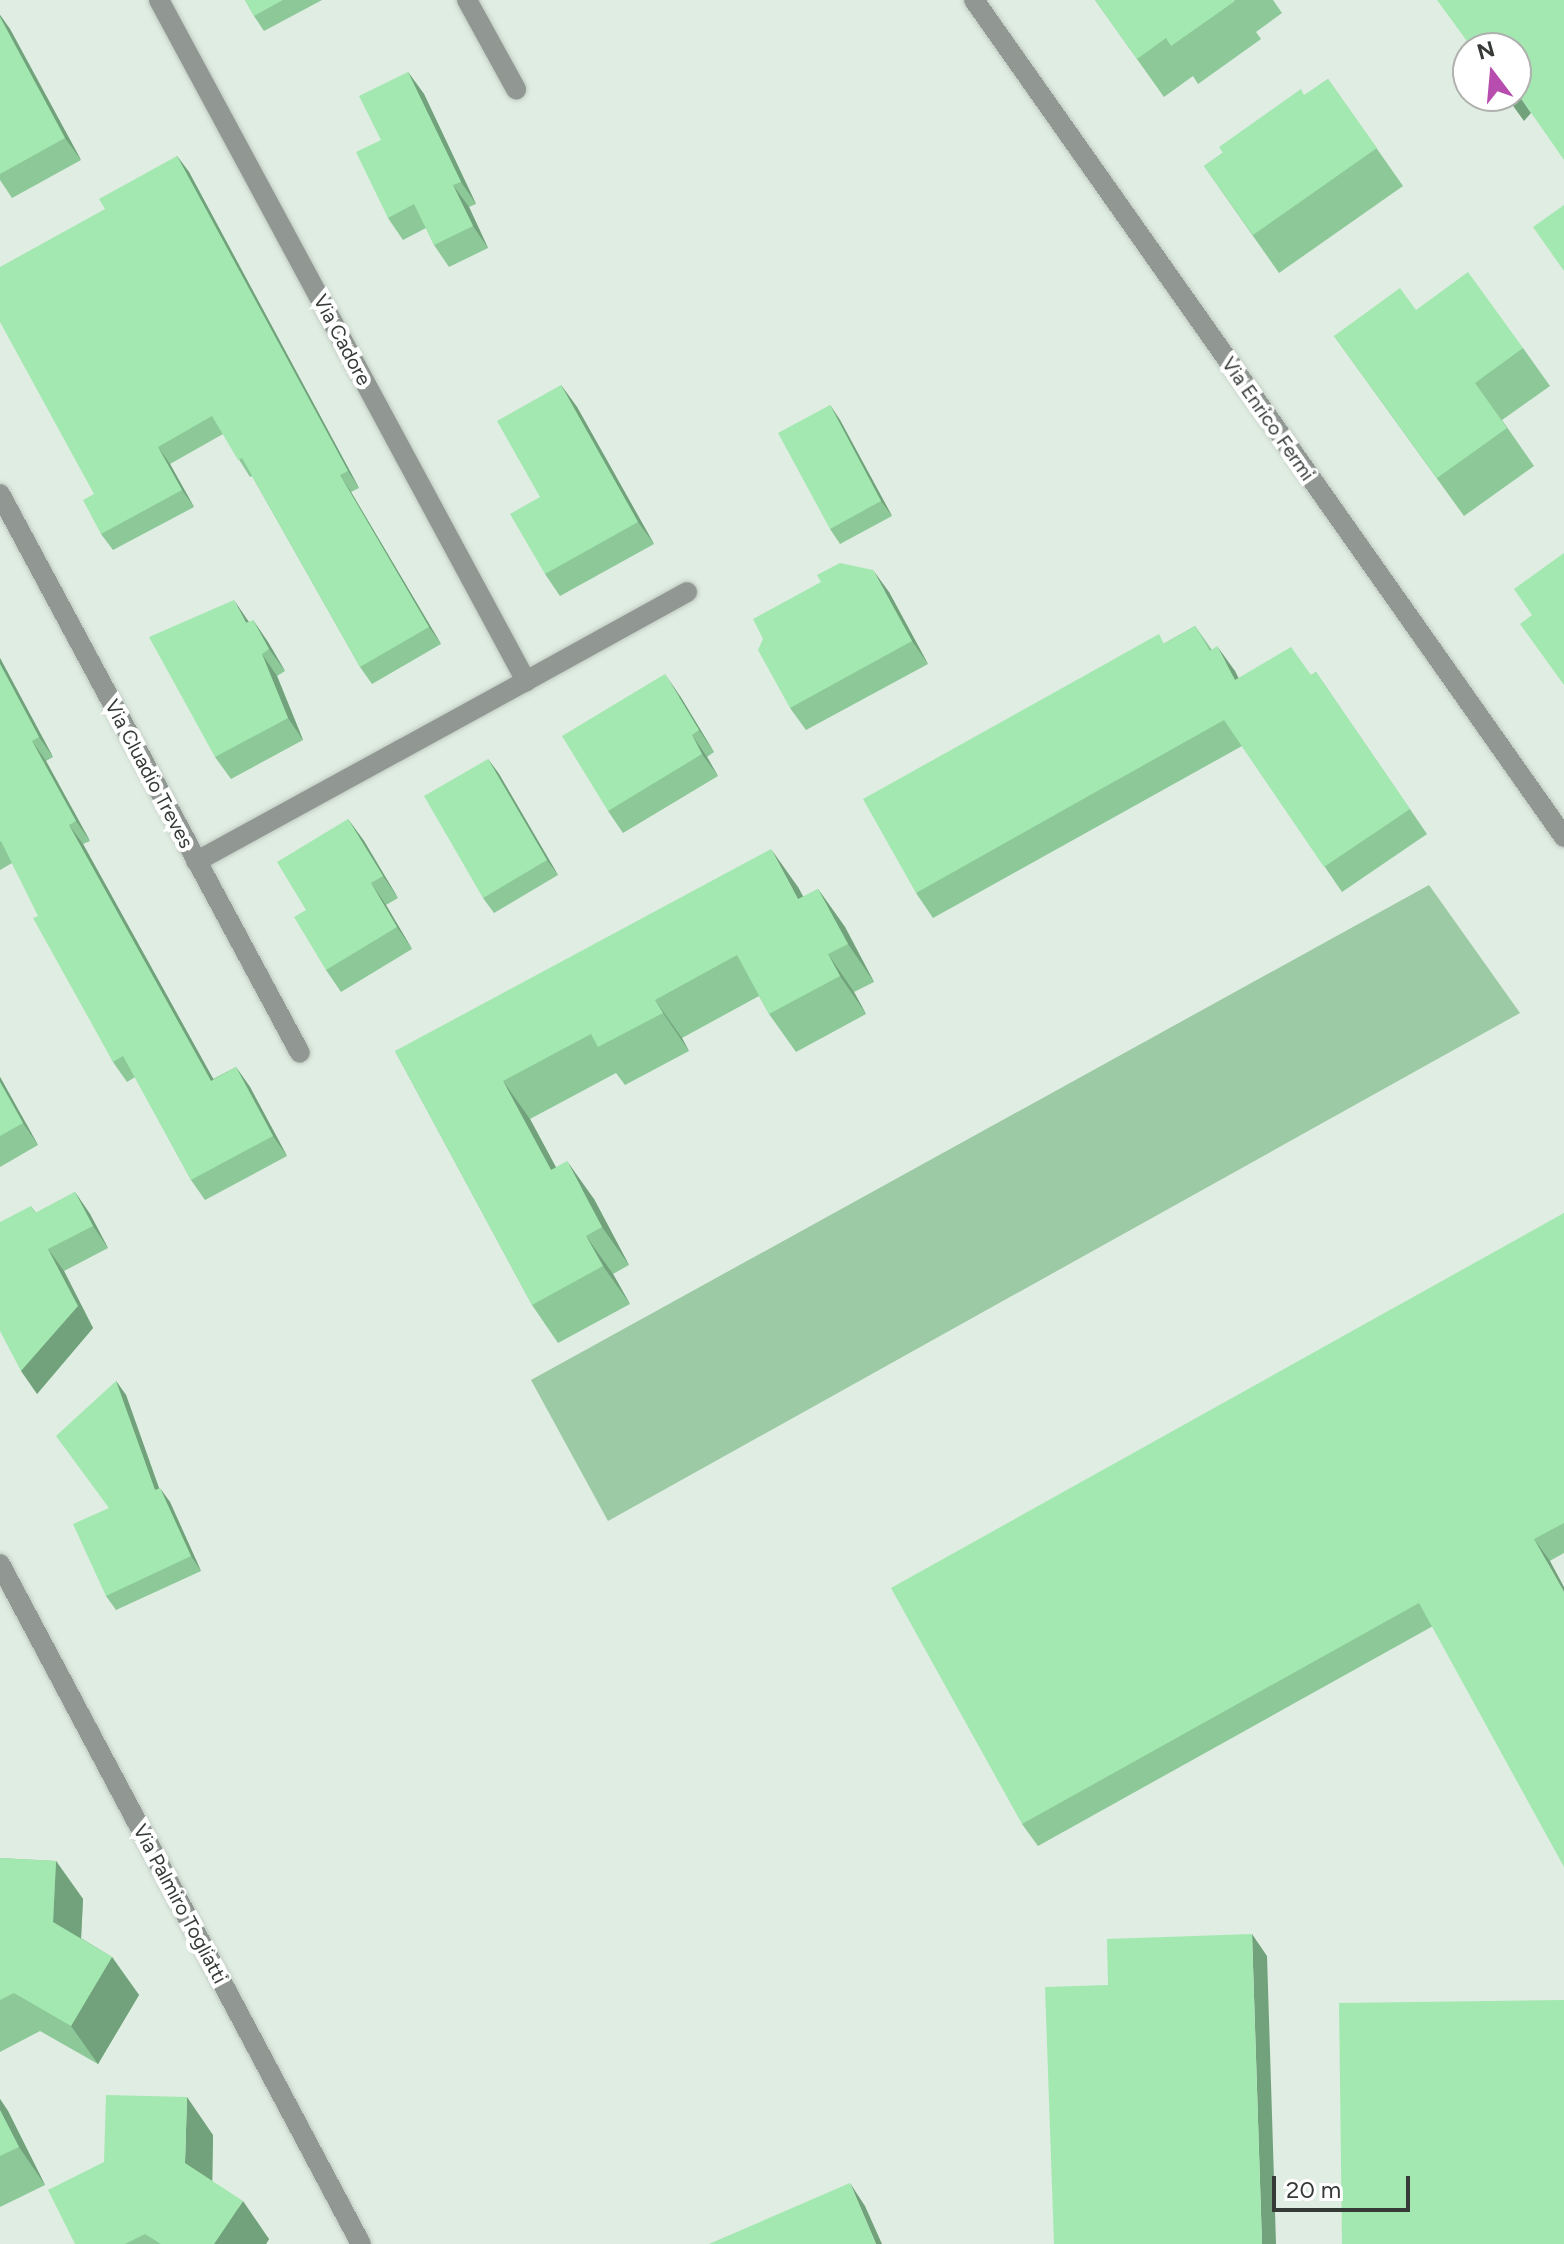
<!DOCTYPE html>
<html>
<head>
<meta charset="utf-8">
<style>
  body { margin:0 }
  #map { position:relative; width:1564px; height:2244px; overflow:hidden; background:#e0ede2; font-family:Figtree,sans-serif }
  div>[style] { position:absolute }
  .green>* { inset:0; background:#9ccaa5 }
  .roads { filter:drop-shadow(0 0 2px #bec9c0) drop-shadow(0 0 2px #bec9c0) }
  .minor>* { height:20px; margin:-10px; padding:0 10px; transform-origin:10px; border-radius:10px; background:#919792 }
  .wall>* { inset:0; background:#8cc898 }
  .shaded-wall>* { inset:0; background:#72a27c }
  .building>* { inset:0; background:#a3e8b1 }
  span { translate:-50% -50%; white-space:nowrap; text-align:center; line-height:1.15; -webkit-text-stroke:8px #fff; paint-order:stroke }
  .street-label { font-size:20px; color:#363b37 }
  .north { position:absolute; left:1452px; top:32px; width:80px; height:80px; box-sizing:border-box; background:#fff; border:2px solid #afb1af; border-radius:50%; rotate:344deg; font-size:22px; font-weight:700; line-height:32px; text-align:center; color:#363b37 }
  .north::after { content:''; display:block; margin:auto; width:28px; height:36px; background:#b64daf; clip-path:polygon(50% 0,100% 100%,50% 72%,0 100%) }
  .scale { position:absolute; left:1272px; top:2176px; width:138px; height:36px; box-sizing:border-box; border:4px solid #363b37; border-top:0; padding-left:10px; font-size:24px; line-height:28px; white-space:nowrap; color:#363b37; -webkit-text-stroke:6px #fff; paint-order:stroke }
</style>
</head>
<body>
<div id="map">
  <div class="green">
    <div style="clip-path:polygon(1429px 885px,1520px 1013px,608px 1521px,531px 1380px)"></div>
  </div>
  <div class="roads">
    <div class="minor">
      <div style="left:159px;top:0;width:774px;rotate:61.68deg"></div>
      <div style="left:526px;top:681px;width:376px;rotate:151.3deg"></div>
      <div style="left:467px;top:0;width:102px;rotate:61.2deg"></div>
      <div style="left:974px;top:0;width:1024px;rotate:54.82deg"></div>
      <div style="left:0;top:494px;width:634px;rotate:61.78deg"></div>
      <div style="left:526px;top:681px;width:184px;rotate:-28.9deg"></div>
      <div style="left:0;top:1564px;width:770px;rotate:62.04deg"></div>
    </div>
  </div>
  <div class="wall">
    <div style="clip-path:polygon(245px 0,322px 0,264px 31px,254px 16px)"></div>
    <div style="clip-path:polygon(1095px 0,1273px 0,1282px 13px,1256px 32px,1261px 39px,1198px 84px,1193px 76px,1164px 97px)"></div>
    <div style="clip-path:polygon(0 15px,10px 29px,81px 160px,12px 198px,0 180px)"></div>
    <div style="clip-path:polygon(408px 72px,424px 94px,476px 204px,469px 207px,488px 248px,449px 267px,434px 245px,426px 228px,403px 240px,388px 218px,381px 140px)"></div>
    <div style="clip-path:polygon(1328px 79px,1403px 186px,1279px 273px,1204px 166px)"></div>
    <div style="clip-path:polygon(177px 156px,189px 172px,359px 488px,351px 492px,441px 644px,372px 684px,360px 667px,252px 476px,250px 477px,223px 434px,170px 464px,194px 507px,113px 550px,101px 534px,94px 494px,105px 209px)"></div>
    <div style="clip-path:polygon(1416px 310px,1523px 348px,1550px 386px,1502px 420px,1534px 466px,1464px 516px,1334px 336px)"></div>
    <div style="clip-path:polygon(561px 385px,577px 407px,654px 544px,560px 596px,545px 574px,540px 497px)"></div>
    <div style="clip-path:polygon(830px 405px,840px 420px,892px 516px,840px 544px,830px 529px)"></div>
    <div style="clip-path:polygon(821px 582px,889px 592px,928px 664px,806px 730px,790px 708px)"></div>
    <div style="clip-path:polygon(253px 620px,268px 642px,285px 671px,277px 676px,303px 740px,231px 779px,215px 757px)"></div>
    <div style="clip-path:polygon(1195px 626px,1212px 650px,1235px 671px,1238px 678px,1311px 675px,1316px 672px,1427px 834px,1342px 892px,1242px 746px,933px 918px,916px 893px,1165px 643px)"></div>
    <div style="clip-path:polygon(0 658px,53px 757px,46px 761px,90px 841px,83px 844px,213px 1079px,236px 1067px,250px 1087px,287px 1156px,205px 1200px,191px 1180px,135px 1077px,127px 1082px,113px 1062px,12px 863px,0 870px)"></div>
    <div style="clip-path:polygon(680px 696px,714px 752px,707px 757px,718px 776px,623px 833px,608px 811px)"></div>
    <div style="clip-path:polygon(488px 759px,499px 774px,558px 875px,494px 913px,483px 898px)"></div>
    <div style="clip-path:polygon(348px 819px,364px 841px,398px 898px,386px 905px,412px 949px,341px 992px,326px 970px,306px 910px)"></div>
    <div style="clip-path:polygon(798px 887px,803px 897px,818px 889px,845px 927px,874px 982px,854px 992px,866px 1014px,796px 1052px,769px 1014px,759px 996px,682px 1038px,689px 1051px,625px 1085px,616px 1073px,530px 1119px,556px 1168px,594px 1199px,629px 1265px,613px 1274px,630px 1304px,558px 1343px,532px 1305px,395px 1051px)"></div>
    <div style="clip-path:polygon(0 1077px,38px 1145px,0 1167px)"></div>
    <div style="clip-path:polygon(75px 1192px,90px 1214px,108px 1248px,64px 1271px,93px 1328px,37px 1394px,31px 1206px,36px 1213px)"></div>
    <div style="clip-path:polygon(1564px 1213px,1564px 1553px,1038px 1846px,1022px 1824px)"></div>
    <div style="clip-path:polygon(116px 1381px,126px 1395px,159px 1488px,170px 1502px,201px 1571px,116px 1610px,106px 1596px,109px 1508px)"></div>
    <div style="clip-path:polygon(0 1858px,56px 1861px,83px 1899px,81px 1938px,112px 1957px,139px 1995px,98px 2064px,40px 2031px,0 2052px)"></div>
    <div style="clip-path:polygon(0 2099px,8px 2111px,45px 2185px,0 2207px)"></div>
    <div style="clip-path:polygon(213px 2135px,212px 2181px,269px 2239px,266px 2244px,75px 2244px)"></div>
  </div>
  <div class="shaded-wall">
    <div style="clip-path:polygon(0 15px,10px 29px,81px 160px,65px 138px,0 17px)"></div>
    <div style="clip-path:polygon(408px 72px,424px 94px,476px 204px,461px 182px)"></div>
    <div style="clip-path:polygon(1516px 91px,1531px 113px,1524px 121px,1506px 96px,1516px 96px)"></div>
    <div style="clip-path:polygon(177px 156px,189px 172px,359px 488px,348px 471px)"></div>
    <div style="clip-path:polygon(453px 185px,469px 207px,488px 248px,473px 226px)"></div>
    <div style="clip-path:polygon(561px 385px,577px 407px,654px 544px,638px 522px)"></div>
    <div style="clip-path:polygon(830px 405px,840px 420px,892px 516px,881px 501px)"></div>
    <div style="clip-path:polygon(158px 447px,170px 464px,194px 507px,182px 490px)"></div>
    <div style="clip-path:polygon(340px 475px,351px 492px,441px 644px,429px 627px)"></div>
    <div style="clip-path:polygon(873px 570px,889px 592px,928px 664px,912px 641px)"></div>
    <div style="clip-path:polygon(234px 600px,249px 622px,246px 623px)"></div>
    <div style="clip-path:polygon(253px 620px,268px 642px,285px 671px,269px 649px)"></div>
    <div style="clip-path:polygon(1217px 646px,1235px 671px,1252px 705px,1235px 680px)"></div>
    <div style="clip-path:polygon(262px 654px,277px 676px,303px 740px,288px 718px)"></div>
    <div style="clip-path:polygon(0 658px,53px 757px,39px 737px,0 664px)"></div>
    <div style="clip-path:polygon(665px 674px,680px 696px,714px 752px,699px 730px)"></div>
    <div style="clip-path:polygon(692px 735px,707px 757px,718px 776px,702px 754px)"></div>
    <div style="clip-path:polygon(32px 741px,46px 761px,90px 841px,76px 821px)"></div>
    <div style="clip-path:polygon(488px 759px,499px 774px,558px 875px,547px 860px)"></div>
    <div style="clip-path:polygon(348px 819px,364px 841px,398px 898px,383px 876px)"></div>
    <div style="clip-path:polygon(69px 825px,83px 844px,225px 1100px,211px 1081px)"></div>
    <div style="clip-path:polygon(771px 849px,798px 887px,825px 937px,798px 899px)"></div>
    <div style="clip-path:polygon(371px 883px,386px 905px,412px 949px,397px 927px)"></div>
    <div style="clip-path:polygon(818px 889px,845px 927px,874px 982px,848px 944px)"></div>
    <div style="clip-path:polygon(828px 954px,854px 992px,866px 1014px,840px 976px)"></div>
    <div style="clip-path:polygon(655px 1000px,682px 1038px,689px 1051px,663px 1013px)"></div>
    <div style="clip-path:polygon(236px 1067px,250px 1087px,287px 1156px,273px 1136px)"></div>
    <div style="clip-path:polygon(0 1077px,38px 1145px,23px 1123px,0 1082px)"></div>
    <div style="clip-path:polygon(503px 1081px,530px 1119px,578px 1208px,551px 1170px)"></div>
    <div style="clip-path:polygon(567px 1161px,594px 1199px,629px 1265px,602px 1227px)"></div>
    <div style="clip-path:polygon(75px 1192px,90px 1214px,108px 1248px,93px 1226px)"></div>
    <div style="clip-path:polygon(586px 1236px,613px 1274px,630px 1304px,603px 1266px)"></div>
    <div style="clip-path:polygon(48px 1249px,64px 1271px,93px 1328px,37px 1394px,21px 1371px)"></div>
    <div style="clip-path:polygon(116px 1381px,126px 1395px,165px 1505px,155px 1490px)"></div>
    <div style="clip-path:polygon(160px 1488px,170px 1502px,201px 1571px,191px 1556px)"></div>
    <div style="clip-path:polygon(1534px 1539px,1550px 1561px,1564px 1587px,1564px 1592px)"></div>
    <div style="clip-path:polygon(56px 1861px,83px 1899px,80px 1960px,53px 1922px)"></div>
    <div style="clip-path:polygon(1252px 1934px,1267px 1956px,1276px 2244px,1262px 2244px)"></div>
    <div style="clip-path:polygon(112px 1957px,139px 1995px,98px 2064px,71px 2026px)"></div>
    <div style="clip-path:polygon(187px 2097px,213px 2135px,212px 2201px,185px 2163px)"></div>
    <div style="clip-path:polygon(0 2099px,8px 2111px,45px 2185px,19px 2147px,0 2110px)"></div>
    <div style="clip-path:polygon(850px 2183px,865px 2206px,882px 2244px,876px 2244px)"></div>
    <div style="clip-path:polygon(243px 2201px,269px 2239px,266px 2244px,214px 2244px)"></div>
  </div>
  <div class="building">
    <div style="clip-path:polygon(245px 0,283px 0,254px 16px)"></div>
    <div style="clip-path:polygon(1095px 0,1234px 0,1235px 1px,1171px 46px,1166px 38px,1137px 59px)"></div>
    <div style="clip-path:polygon(1437px 0,1564px 0,1564px 160px,1516px 91px,1516px 48px,1472px 48px)"></div>
    <div style="clip-path:polygon(0 17px,65px 138px,0 174px)"></div>
    <div style="clip-path:polygon(408px 72px,461px 182px,453px 185px,473px 226px,434px 245px,414px 204px,388px 218px,356px 152px,381px 140px,359px 96px)"></div>
    <div style="clip-path:polygon(1328px 79px,1377px 148px,1253px 235px,1204px 166px,1223px 153px,1219px 147px,1301px 89px,1304px 95px)"></div>
    <div style="clip-path:polygon(177px 156px,348px 471px,340px 475px,429px 627px,360px 667px,242px 458px,238px 460px,212px 416px,158px 447px,182px 490px,101px 534px,83px 500px,94px 494px,0 322px,0 267px,105px 209px,99px 199px)"></div>
    <div style="clip-path:polygon(1564px 205px,1564px 271px,1533px 227px)"></div>
    <div style="clip-path:polygon(1468px 272px,1523px 348px,1475px 383px,1507px 428px,1437px 478px,1334px 336px,1400px 288px,1416px 310px)"></div>
    <div style="clip-path:polygon(561px 385px,638px 522px,545px 574px,510px 514px,540px 497px,497px 421px)"></div>
    <div style="clip-path:polygon(830px 405px,881px 501px,830px 529px,778px 433px)"></div>
    <div style="clip-path:polygon(1564px 553px,1564px 685px,1520px 624px,1532px 615px,1514px 589px)"></div>
    <div style="clip-path:polygon(840px 563px,873px 570px,912px 641px,790px 708px,758px 650px,763px 639px,753px 619px,821px 582px,817px 575px)"></div>
    <div style="clip-path:polygon(234px 600px,246px 623px,253px 620px,269px 649px,262px 654px,288px 718px,215px 757px,149px 637px)"></div>
    <div style="clip-path:polygon(1195px 626px,1210px 651px,1217px 646px,1235px 680px,1291px 647px,1311px 675px,1316px 672px,1410px 809px,1324px 867px,1224px 720px,916px 893px,863px 799px,1159px 634px,1164px 644px)"></div>
    <div style="clip-path:polygon(0 664px,39px 737px,32px 741px,76px 821px,69px 825px,211px 1081px,236px 1067px,273px 1136px,191px 1180px,123px 1056px,113px 1062px,33px 918px,38px 916px,1px 841px,0 842px)"></div>
    <div style="clip-path:polygon(665px 674px,699px 730px,692px 735px,702px 754px,608px 811px,562px 736px)"></div>
    <div style="clip-path:polygon(488px 759px,547px 860px,483px 898px,424px 796px)"></div>
    <div style="clip-path:polygon(348px 819px,383px 876px,371px 883px,397px 927px,326px 970px,294px 917px,306px 910px,277px 862px)"></div>
    <div style="clip-path:polygon(771px 849px,798px 899px,818px 889px,848px 944px,828px 954px,840px 976px,769px 1014px,737px 955px,655px 1000px,663px 1013px,598px 1047px,591px 1034px,503px 1081px,551px 1170px,567px 1161px,602px 1227px,586px 1236px,603px 1266px,532px 1305px,395px 1051px)"></div>
    <div style="clip-path:polygon(0 1082px,23px 1123px,0 1136px)"></div>
    <div style="clip-path:polygon(75px 1192px,93px 1226px,48px 1249px,78px 1306px,21px 1371px,0 1331px,0 1222px,31px 1206px,35px 1213px)"></div>
    <div style="clip-path:polygon(1564px 1213px,1564px 1523px,1534px 1539px,1564px 1592px,1564px 1867px,1419px 1603px,1022px 1824px,891px 1588px)"></div>
    <div style="clip-path:polygon(116px 1381px,155px 1490px,160px 1488px,191px 1556px,106px 1596px,73px 1524px,109px 1508px,56px 1436px)"></div>
    <div style="clip-path:polygon(0 1858px,56px 1861px,53px 1922px,112px 1957px,71px 2026px,14px 1993px,0 2000px)"></div>
    <div style="clip-path:polygon(1252px 1934px,1262px 2244px,1054px 2244px,1045px 1987px,1108px 1985px,1107px 1939px)"></div>
    <div style="clip-path:polygon(1564px 2000px,1564px 2244px,1342px 2244px,1339px 2003px)"></div>
    <div style="clip-path:polygon(106px 2095px,187px 2097px,185px 2163px,243px 2201px,214px 2244px,161px 2244px,145px 2234px,125px 2244px,75px 2244px,48px 2190px,104px 2162px)"></div>
    <div style="clip-path:polygon(0 2110px,19px 2147px,0 2156px)"></div>
    <div style="clip-path:polygon(850px 2183px,876px 2244px,709px 2244px)"></div>
  </div>
  <div class="street-label">
    <span style="left:342px;top:340px;rotate:62deg">Via Cadore</span>
    <span style="left:1268px;top:419px;rotate:55deg">Via Enrico Fermi</span>
    <span style="left:149px;top:774px;rotate:62deg">Via Cluadio Treves</span>
    <span style="left:180px;top:1904px;rotate:62deg">Via Palmiro Togliatti</span>
  </div>
  <div class="north">N</div>
  <div class="scale">20 m</div>
</div>
</body>
</html>
